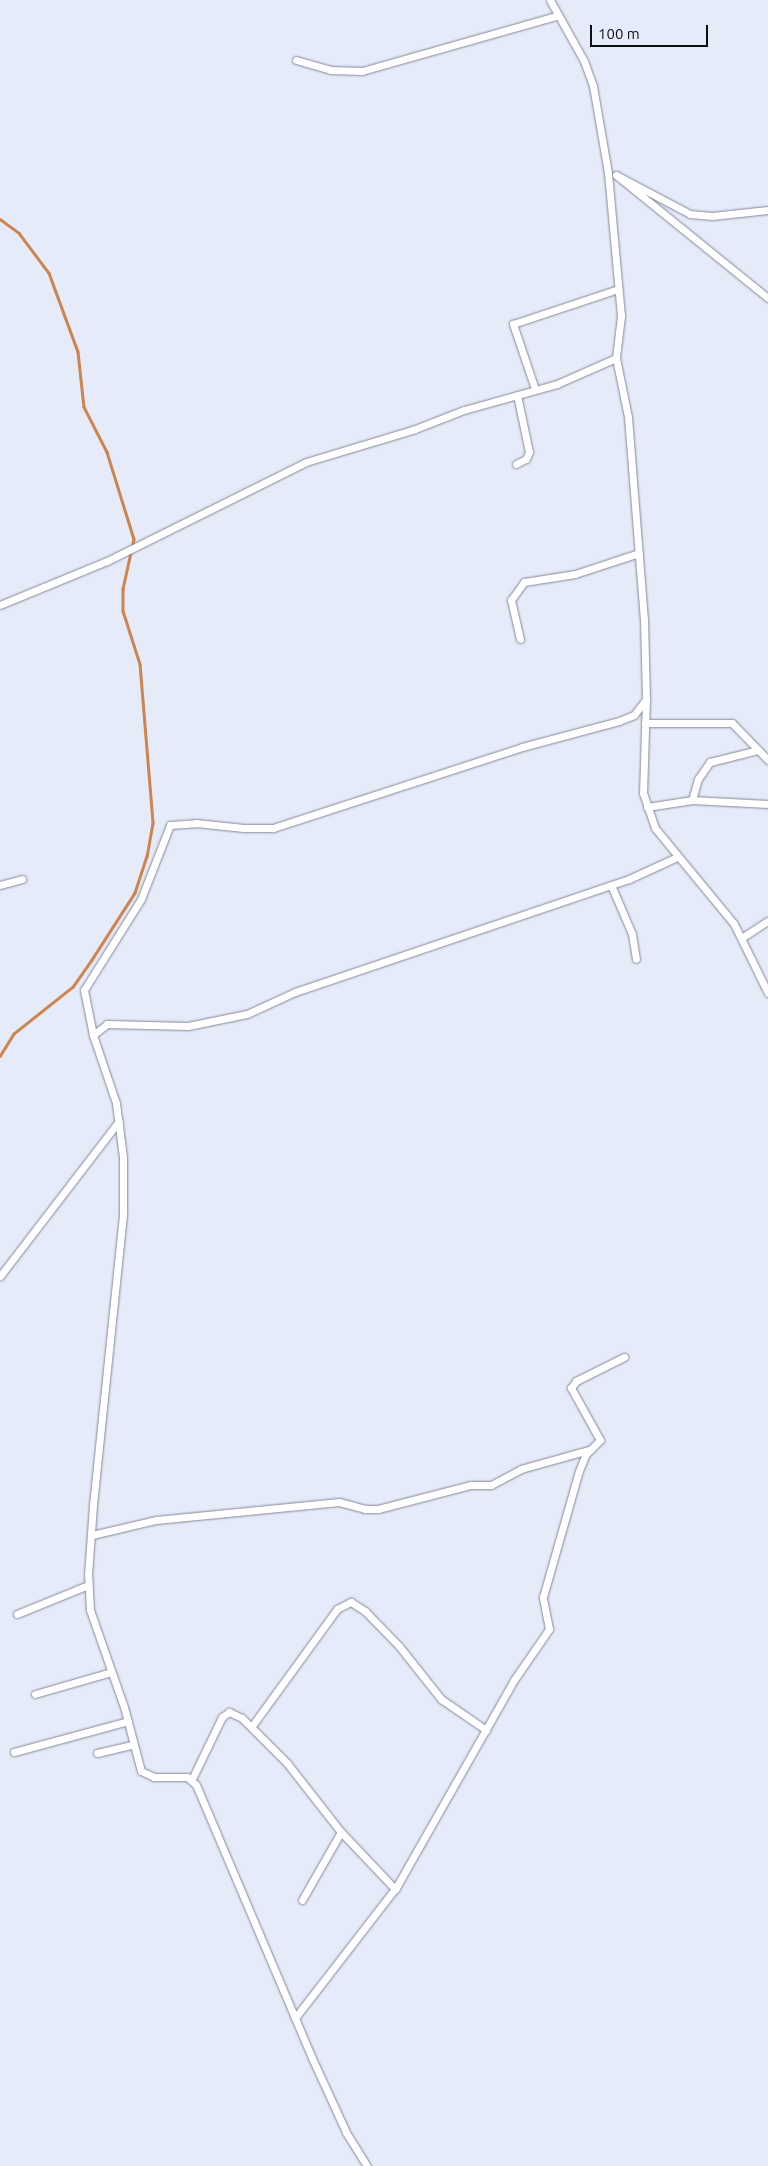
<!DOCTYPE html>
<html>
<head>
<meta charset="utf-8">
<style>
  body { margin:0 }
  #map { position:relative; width:768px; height:2166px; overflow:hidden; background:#e6ebfa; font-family:Ubuntu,sans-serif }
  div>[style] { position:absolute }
  .stream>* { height:2.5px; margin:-1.25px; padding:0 1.25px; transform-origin:1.25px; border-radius:1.25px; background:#cd844e }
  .roads { filter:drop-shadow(0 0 1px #848896) drop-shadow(0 0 1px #848896) }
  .minor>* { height:7px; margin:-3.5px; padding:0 3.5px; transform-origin:3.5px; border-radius:3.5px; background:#fff }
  span { translate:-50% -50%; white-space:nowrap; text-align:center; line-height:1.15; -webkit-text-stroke:4px #e6ebfa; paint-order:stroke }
  .scale { position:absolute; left:590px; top:25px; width:118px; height:22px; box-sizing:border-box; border:2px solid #0c0e13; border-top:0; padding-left:6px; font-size:15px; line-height:18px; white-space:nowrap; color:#0c0e13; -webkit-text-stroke:4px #e6ebfa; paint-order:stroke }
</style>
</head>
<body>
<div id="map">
  <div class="stream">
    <div style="left:0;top:219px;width:24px;rotate:36deg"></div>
    <div style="left:19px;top:233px;width:50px;rotate:53.1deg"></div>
    <div style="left:49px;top:273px;width:84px;rotate:69.8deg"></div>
    <div style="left:78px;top:352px;width:55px;rotate:83.8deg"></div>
    <div style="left:84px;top:407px;width:51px;rotate:62.9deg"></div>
    <div style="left:107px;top:452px;width:91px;rotate:72.8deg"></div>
    <div style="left:134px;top:539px;width:51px;rotate:102.4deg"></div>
    <div style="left:123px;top:589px;width:22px;rotate:90deg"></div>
    <div style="left:123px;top:611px;width:56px;rotate:72.2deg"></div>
    <div style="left:140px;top:664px;width:160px;rotate:85.3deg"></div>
    <div style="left:153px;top:823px;width:34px;rotate:100deg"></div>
    <div style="left:147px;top:856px;width:39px;rotate:108deg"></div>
    <div style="left:135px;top:893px;width:80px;rotate:122.7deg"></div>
    <div style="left:92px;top:960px;width:33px;rotate:125deg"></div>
    <div style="left:73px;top:987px;width:75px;rotate:141.5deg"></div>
    <div style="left:14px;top:1034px;width:26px;rotate:122deg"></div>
  </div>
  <div class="roads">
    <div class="minor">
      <div style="left:550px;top:0;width:70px;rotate:60.9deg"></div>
      <div style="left:584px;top:61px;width:27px;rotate:70deg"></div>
      <div style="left:593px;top:86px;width:88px;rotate:80.2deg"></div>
      <div style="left:608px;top:173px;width:144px;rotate:84.8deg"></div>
      <div style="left:621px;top:316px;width:42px;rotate:96.8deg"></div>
      <div style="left:616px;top:358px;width:60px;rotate:78.5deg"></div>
      <div style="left:628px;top:417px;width:203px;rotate:85.5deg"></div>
      <div style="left:644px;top:619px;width:80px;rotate:88.6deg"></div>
      <div style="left:646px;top:699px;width:94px;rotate:91.8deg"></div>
      <div style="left:643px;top:793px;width:37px;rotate:71deg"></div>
      <div style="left:655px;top:828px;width:124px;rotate:50.5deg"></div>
      <div style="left:734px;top:924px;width:77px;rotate:63.8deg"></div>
      <div style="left:296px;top:60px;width:36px;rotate:16deg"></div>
      <div style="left:331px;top:70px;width:31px;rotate:2deg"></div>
      <div style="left:362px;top:71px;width:203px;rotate:-15.8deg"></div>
      <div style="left:616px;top:175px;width:196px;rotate:39deg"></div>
      <div style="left:618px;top:176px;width:81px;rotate:27.8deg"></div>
      <div style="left:690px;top:214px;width:22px;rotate:5deg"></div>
      <div style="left:712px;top:216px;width:56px;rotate:-6.1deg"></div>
      <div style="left:535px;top:389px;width:69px;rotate:-108.7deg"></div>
      <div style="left:513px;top:324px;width:111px;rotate:-18.4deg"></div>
      <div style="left:516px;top:464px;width:11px;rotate:-27deg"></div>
      <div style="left:526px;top:459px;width:8px;rotate:-67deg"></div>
      <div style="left:529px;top:452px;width:58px;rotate:-101.9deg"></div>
      <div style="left:0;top:605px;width:116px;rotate:-22.4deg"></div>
      <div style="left:107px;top:561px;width:222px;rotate:-26.4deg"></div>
      <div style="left:306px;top:462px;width:114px;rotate:-16.8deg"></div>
      <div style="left:415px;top:429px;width:53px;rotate:-21.2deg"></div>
      <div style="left:464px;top:410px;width:97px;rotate:-15.6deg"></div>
      <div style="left:557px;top:384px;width:64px;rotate:-23.8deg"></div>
      <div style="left:520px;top:639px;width:40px;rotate:-103deg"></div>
      <div style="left:511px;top:600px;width:22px;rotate:-54deg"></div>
      <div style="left:524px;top:582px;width:52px;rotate:-8.9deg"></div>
      <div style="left:575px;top:574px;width:67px;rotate:-18.2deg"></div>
      <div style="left:645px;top:723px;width:87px"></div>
      <div style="left:732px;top:723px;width:52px;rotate:45.8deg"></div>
      <div style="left:692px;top:800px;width:22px;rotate:-74deg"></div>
      <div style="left:698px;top:779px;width:21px;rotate:-55deg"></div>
      <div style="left:710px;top:762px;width:49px;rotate:-14deg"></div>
      <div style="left:647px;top:807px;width:46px;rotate:-8.8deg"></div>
      <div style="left:692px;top:800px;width:76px;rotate:3deg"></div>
      <div style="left:0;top:885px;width:23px;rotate:-15deg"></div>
      <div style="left:611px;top:885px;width:53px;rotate:66.8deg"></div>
      <div style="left:632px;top:934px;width:25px;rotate:81deg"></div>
      <div style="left:743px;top:937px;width:30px;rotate:-33deg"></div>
      <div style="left:93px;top:1035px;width:18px;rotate:-38deg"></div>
      <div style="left:107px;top:1024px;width:81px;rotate:1.4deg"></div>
      <div style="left:188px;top:1026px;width:60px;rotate:-11.5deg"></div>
      <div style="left:247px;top:1014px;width:53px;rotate:-24.6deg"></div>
      <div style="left:295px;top:992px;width:353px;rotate:-18.7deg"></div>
      <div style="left:629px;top:879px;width:53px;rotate:-24.6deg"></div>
      <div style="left:0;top:1276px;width:195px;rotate:-52.5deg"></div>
      <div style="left:92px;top:1535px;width:66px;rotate:-13.2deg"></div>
      <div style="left:156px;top:1520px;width:184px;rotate:-5.6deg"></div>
      <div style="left:339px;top:1502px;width:27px;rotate:15deg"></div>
      <div style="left:365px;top:1509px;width:13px"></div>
      <div style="left:378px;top:1509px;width:96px;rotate:-14.5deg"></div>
      <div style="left:471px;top:1485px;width:20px"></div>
      <div style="left:491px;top:1485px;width:34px;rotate:-28deg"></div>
      <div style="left:521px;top:1469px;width:71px;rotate:-15.6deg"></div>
      <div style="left:17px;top:1614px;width:77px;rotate:-22.2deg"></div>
      <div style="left:35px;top:1694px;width:79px;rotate:-16.1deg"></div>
      <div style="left:252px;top:1726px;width:145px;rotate:-54deg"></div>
      <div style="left:337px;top:1609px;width:16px;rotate:-27deg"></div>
      <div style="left:351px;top:1602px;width:17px;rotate:33deg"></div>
      <div style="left:365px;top:1611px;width:49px;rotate:45.8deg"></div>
      <div style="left:399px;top:1646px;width:68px;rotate:51.6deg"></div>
      <div style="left:441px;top:1699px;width:55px;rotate:34.6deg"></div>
      <div style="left:14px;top:1752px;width:118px;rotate:-15.2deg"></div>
      <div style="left:97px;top:1753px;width:37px;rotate:-13deg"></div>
      <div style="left:192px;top:1779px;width:69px;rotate:-64.2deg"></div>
      <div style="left:222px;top:1717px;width:9px;rotate:-36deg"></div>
      <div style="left:229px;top:1712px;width:14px;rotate:25deg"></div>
      <div style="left:242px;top:1718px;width:64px;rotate:45deg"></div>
      <div style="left:287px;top:1763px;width:88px;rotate:52deg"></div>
      <div style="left:341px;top:1832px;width:79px;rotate:46.5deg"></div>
      <div style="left:302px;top:1900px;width:78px;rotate:-60.2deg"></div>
      <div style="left:295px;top:2018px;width:167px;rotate:-52.3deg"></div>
      <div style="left:397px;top:1886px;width:237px;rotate:-60.4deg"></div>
      <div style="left:514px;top:1680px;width:62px;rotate:-55.5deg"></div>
      <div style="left:549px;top:1629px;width:33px;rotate:-101deg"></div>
      <div style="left:543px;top:1597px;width:131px;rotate:-74.1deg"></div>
      <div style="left:579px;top:1471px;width:18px;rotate:-68deg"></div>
      <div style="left:586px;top:1454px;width:20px;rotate:-45deg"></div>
      <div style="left:600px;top:1440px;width:60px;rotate:-119.1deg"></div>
      <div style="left:571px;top:1388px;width:9px;rotate:-54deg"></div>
      <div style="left:576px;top:1381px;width:54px;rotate:-26.6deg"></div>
      <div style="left:367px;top:2166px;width:40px;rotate:-122deg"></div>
      <div style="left:346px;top:2132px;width:81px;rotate:-114.7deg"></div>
      <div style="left:312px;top:2058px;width:297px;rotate:-113deg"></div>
      <div style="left:196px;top:1785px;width:12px;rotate:-138deg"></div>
      <div style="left:187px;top:1777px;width:33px;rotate:180deg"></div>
      <div style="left:154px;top:1777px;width:14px;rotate:-155deg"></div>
      <div style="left:141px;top:1771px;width:66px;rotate:-104.9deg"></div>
      <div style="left:124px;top:1707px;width:103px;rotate:-109.3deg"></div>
      <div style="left:90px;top:1610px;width:35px;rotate:-93deg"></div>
      <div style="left:88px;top:1575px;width:70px;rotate:-85.9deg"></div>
      <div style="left:93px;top:1505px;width:294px;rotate:-84.1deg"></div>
      <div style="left:123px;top:1213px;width:56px;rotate:-90deg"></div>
      <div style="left:123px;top:1157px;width:54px;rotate:-97.4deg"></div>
      <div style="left:116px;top:1103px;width:72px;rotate:-108.7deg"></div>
      <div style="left:93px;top:1035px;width:46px;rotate:-101.3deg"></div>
      <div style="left:84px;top:990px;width:107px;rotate:-57.9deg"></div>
      <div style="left:141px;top:899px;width:79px;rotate:-68.6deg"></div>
      <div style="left:170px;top:825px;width:26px;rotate:-4deg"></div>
      <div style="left:196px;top:823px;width:48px;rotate:5.9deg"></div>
      <div style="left:244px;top:828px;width:29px"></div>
      <div style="left:273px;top:828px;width:262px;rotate:-18deg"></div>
      <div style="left:522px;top:747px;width:100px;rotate:-15deg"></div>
      <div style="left:619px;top:721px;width:16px;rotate:-22deg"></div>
      <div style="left:634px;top:715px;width:20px;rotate:-53deg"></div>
    </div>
  </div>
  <div class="scale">100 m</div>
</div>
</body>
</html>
